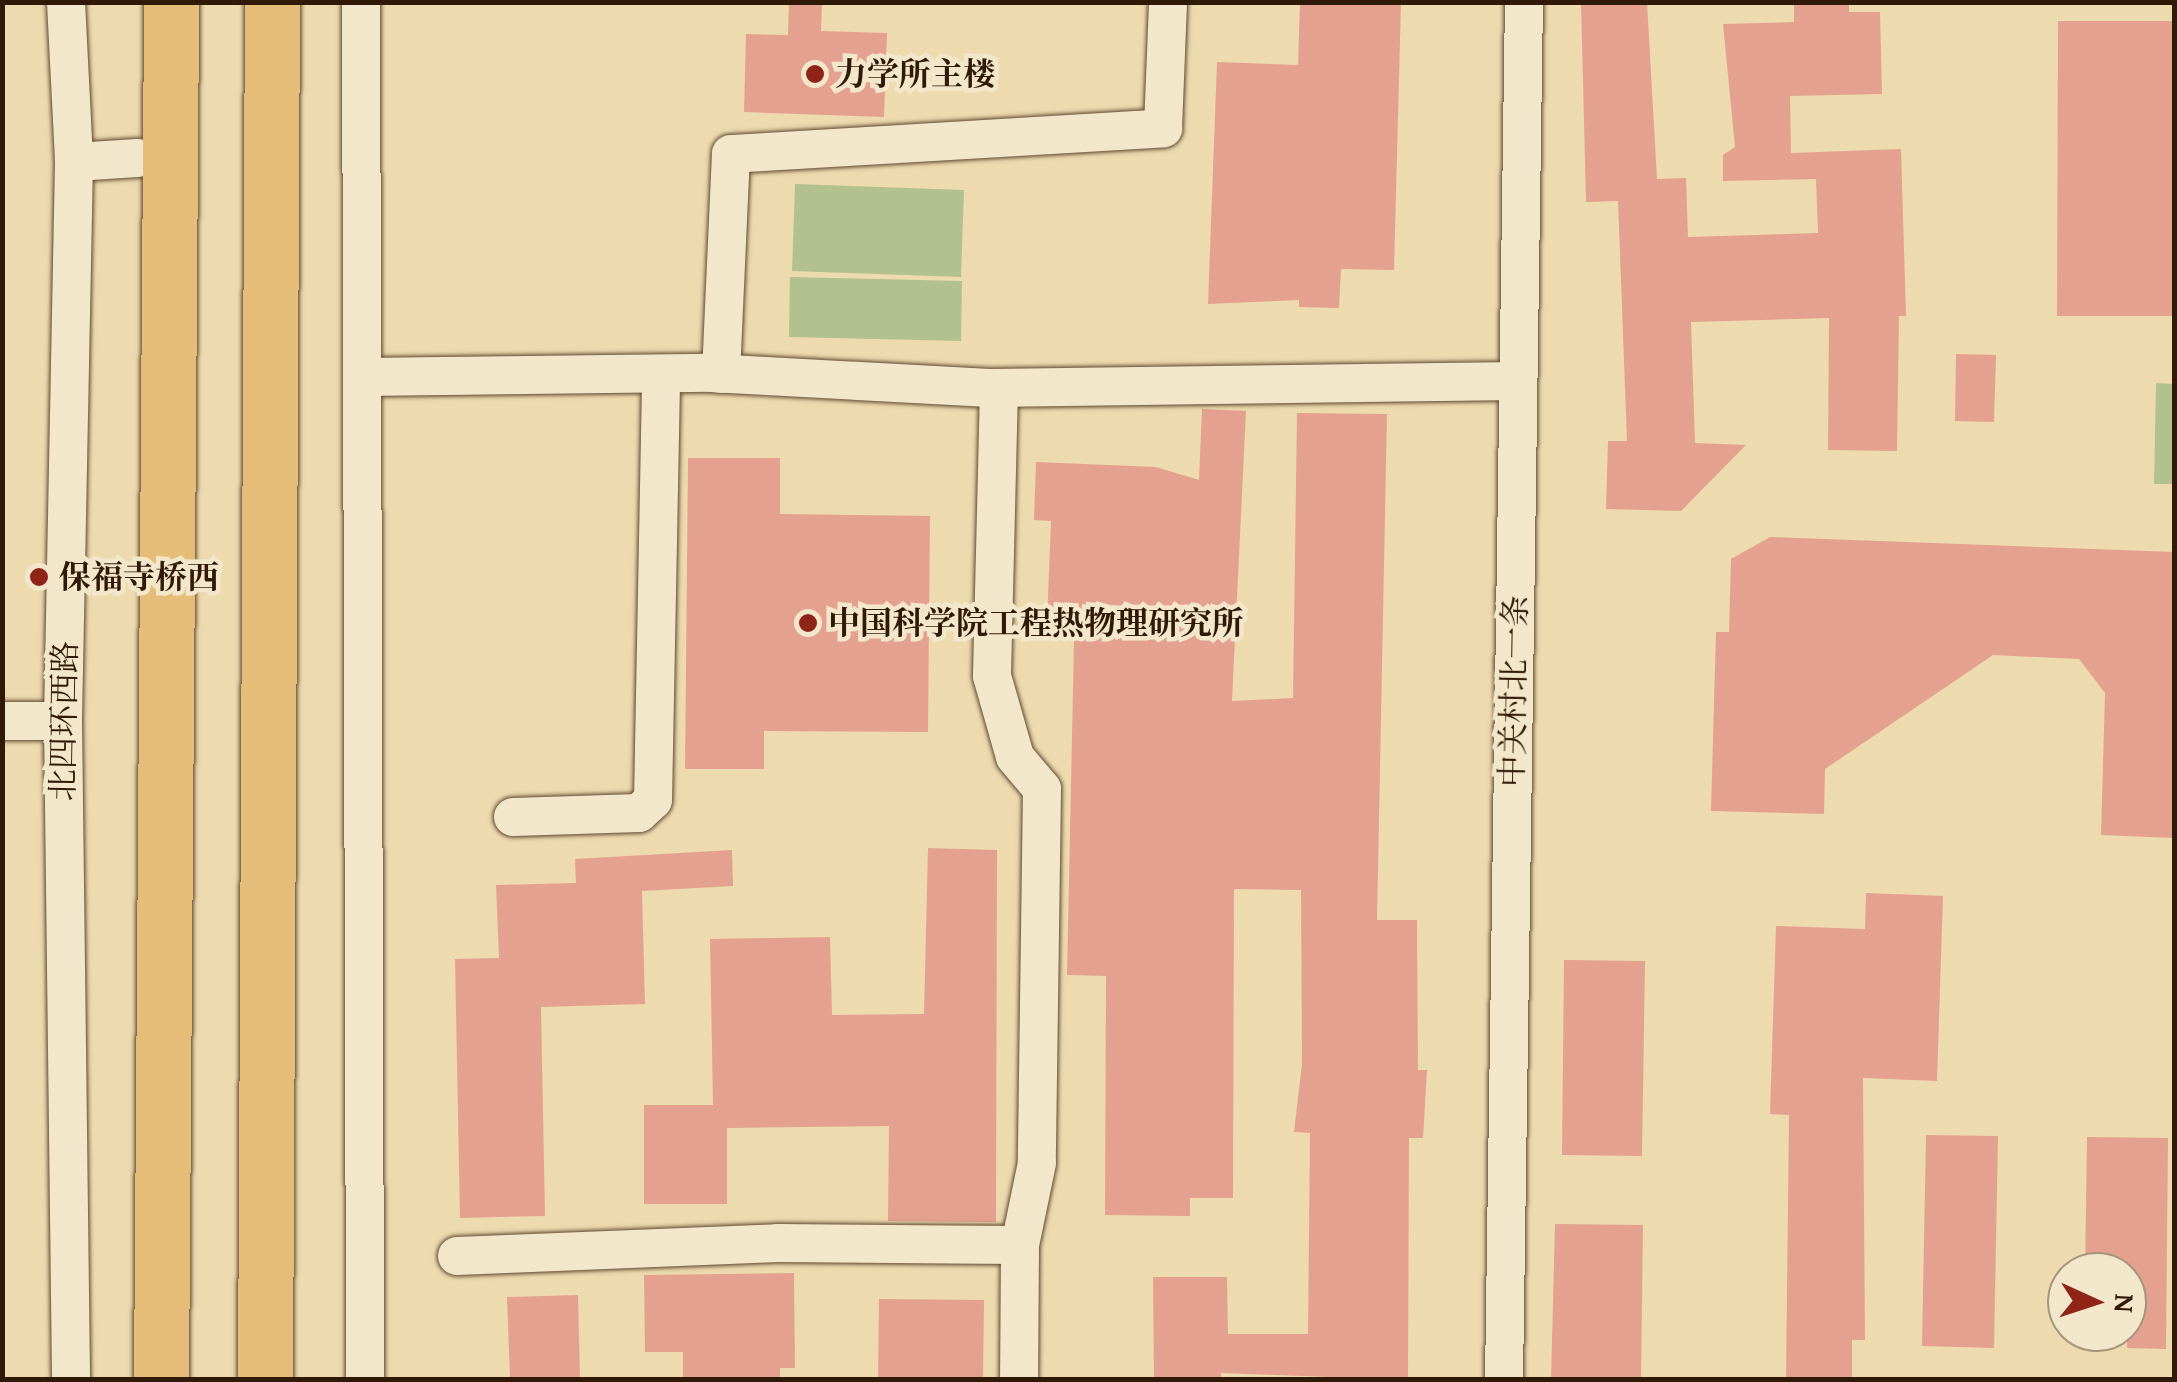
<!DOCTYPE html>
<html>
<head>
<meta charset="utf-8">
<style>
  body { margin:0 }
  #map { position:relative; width:2177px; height:1382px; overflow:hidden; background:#eddaaf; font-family:"Gentium Book Plus","Noto Serif SC",serif }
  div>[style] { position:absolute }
  .green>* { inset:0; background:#b3c18f }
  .building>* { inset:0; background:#e5a18f }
  .roads { filter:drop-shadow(0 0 2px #5f4931) drop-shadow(0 0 2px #5f4931) }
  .minor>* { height:38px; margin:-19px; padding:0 19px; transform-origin:19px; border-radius:19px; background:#f3e7cb }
  .highway>* { height:55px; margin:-27.5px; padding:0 27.5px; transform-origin:27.5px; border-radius:27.5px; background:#e6bd78 }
  .dots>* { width:28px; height:28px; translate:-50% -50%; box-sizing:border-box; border:5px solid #f3e7cb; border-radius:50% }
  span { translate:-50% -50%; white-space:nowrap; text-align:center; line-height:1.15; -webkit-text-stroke:9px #f3e7cb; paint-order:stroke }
  .poi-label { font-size:32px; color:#301907; font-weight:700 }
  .left { translate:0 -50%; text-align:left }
  .street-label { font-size:32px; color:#301907 }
  .frame { position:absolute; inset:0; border:5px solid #301907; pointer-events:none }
  .north { position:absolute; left:2047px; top:1252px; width:100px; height:100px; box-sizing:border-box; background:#f3e7cb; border:2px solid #a5957d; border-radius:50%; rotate:93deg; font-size:28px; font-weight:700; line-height:40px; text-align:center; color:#301907 }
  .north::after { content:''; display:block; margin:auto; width:35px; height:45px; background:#8f2418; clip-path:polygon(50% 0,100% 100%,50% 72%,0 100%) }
</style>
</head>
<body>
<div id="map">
  <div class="green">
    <div style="clip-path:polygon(795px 184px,964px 190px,961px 277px,792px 271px)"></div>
    <div style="clip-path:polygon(790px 277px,962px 281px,961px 341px,789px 337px)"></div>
    <div style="clip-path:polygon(2156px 383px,2174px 384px,2174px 484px,2154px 484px)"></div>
  </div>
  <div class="building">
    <div style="clip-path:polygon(789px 2px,822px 2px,821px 31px,887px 33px,884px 117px,744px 112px,746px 34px,788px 35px)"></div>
    <div style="clip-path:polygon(1300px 2px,1401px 2px,1394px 270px,1341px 269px,1339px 308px,1299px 307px,1299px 300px,1208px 304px,1217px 62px,1298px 65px)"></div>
    <div style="clip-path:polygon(1581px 2px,1647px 2px,1657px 179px,1686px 178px,1688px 237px,1818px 233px,1816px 179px,1723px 181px,1723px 155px,1735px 147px,1723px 24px,1794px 22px,1794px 2px,1849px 2px,1849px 12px,1880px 12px,1882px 94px,1790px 96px,1791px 153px,1901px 149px,1906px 316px,1899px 316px,1897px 451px,1828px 450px,1829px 318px,1691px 322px,1695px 443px,1746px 445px,1681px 511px,1606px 509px,1608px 441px,1627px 441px,1618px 201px,1586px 202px)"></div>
    <div style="clip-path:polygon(2058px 21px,2174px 21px,2174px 316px,2057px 316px)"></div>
    <div style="clip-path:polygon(1956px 354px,1996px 355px,1994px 422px,1955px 421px)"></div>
    <div style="clip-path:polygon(1202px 409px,1246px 411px,1232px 701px,1293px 698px,1297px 413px,1387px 414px,1377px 920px,1417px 920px,1418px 1070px,1427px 1070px,1423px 1138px,1409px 1138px,1408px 1380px,1221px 1373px,1221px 1380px,1154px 1380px,1153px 1277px,1227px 1277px,1228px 1334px,1308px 1334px,1310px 1133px,1294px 1132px,1302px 1064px,1301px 890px,1234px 889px,1233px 1198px,1190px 1198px,1190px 1216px,1105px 1215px,1106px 976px,1067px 975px,1074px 641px,1072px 623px,1047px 622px,1051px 521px,1034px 520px,1036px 462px,1156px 467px,1199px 480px)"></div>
    <div style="clip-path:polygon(688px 458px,780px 458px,780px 514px,930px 516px,928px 732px,764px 731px,764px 769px,685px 769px)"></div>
    <div style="clip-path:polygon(1770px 537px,2174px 552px,2174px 838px,2101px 835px,2105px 693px,2079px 659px,1993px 655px,1825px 769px,1824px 814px,1711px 811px,1716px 632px,1729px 632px,1731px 559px)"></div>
    <div style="clip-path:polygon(928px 848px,997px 850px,996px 1222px,888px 1221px,889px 1126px,727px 1128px,727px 1204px,644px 1204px,644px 1105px,713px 1105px,710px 939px,830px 937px,832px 1015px,924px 1014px)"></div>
    <div style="clip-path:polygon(732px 850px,733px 886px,642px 891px,645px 1004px,541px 1007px,545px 1216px,460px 1218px,455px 959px,499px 958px,496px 885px,576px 883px,575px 859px)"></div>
    <div style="clip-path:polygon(1866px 893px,1943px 896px,1937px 1081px,1863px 1078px,1865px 1340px,1852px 1340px,1852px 1380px,1786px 1380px,1789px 1115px,1770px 1114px,1776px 926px,1865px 929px)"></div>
    <div style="clip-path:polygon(1564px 960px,1645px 961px,1642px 1156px,1562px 1155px)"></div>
    <div style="clip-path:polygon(1926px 1135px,1998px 1136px,1994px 1348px,1922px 1346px)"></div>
    <div style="clip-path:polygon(2087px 1137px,2168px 1138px,2166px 1349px,2127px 1348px,2127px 1272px,2085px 1272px)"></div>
    <div style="clip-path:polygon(1555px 1224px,1643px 1225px,1641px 1380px,1551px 1380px)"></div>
    <div style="clip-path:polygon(794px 1273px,795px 1368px,780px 1368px,780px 1380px,683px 1380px,683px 1352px,645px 1352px,644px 1275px)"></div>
    <div style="clip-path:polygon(578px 1295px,580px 1380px,510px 1380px,507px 1297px)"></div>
    <div style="clip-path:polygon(879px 1299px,984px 1300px,983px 1380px,878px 1380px)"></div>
  </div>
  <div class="roads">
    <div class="minor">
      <div style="left:66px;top:2px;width:160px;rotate:87.1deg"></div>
      <div style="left:74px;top:162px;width:559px;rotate:91.13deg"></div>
      <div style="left:63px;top:721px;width:659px;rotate:89.3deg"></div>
      <div style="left:361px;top:2px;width:1378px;rotate:89.83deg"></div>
      <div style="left:74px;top:162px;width:64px;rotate:-3.6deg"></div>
      <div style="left:721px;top:374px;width:220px;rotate:-87.4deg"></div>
      <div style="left:731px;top:154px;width:433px;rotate:-3.4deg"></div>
      <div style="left:1163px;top:128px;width:126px;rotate:-87.7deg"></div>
      <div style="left:362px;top:377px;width:349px;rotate:-0.7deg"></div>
      <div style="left:711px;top:373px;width:279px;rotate:3.1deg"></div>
      <div style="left:990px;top:388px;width:528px;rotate:-0.76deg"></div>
      <div style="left:999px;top:388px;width:288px;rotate:91.4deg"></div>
      <div style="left:992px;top:676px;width:84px;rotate:74.1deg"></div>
      <div style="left:1015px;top:757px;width:42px;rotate:49.8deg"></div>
      <div style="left:1042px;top:789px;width:374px;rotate:90.8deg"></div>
      <div style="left:1037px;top:1163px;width:84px;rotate:101.7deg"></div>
      <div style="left:2px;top:721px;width:61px"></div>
      <div style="left:513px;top:817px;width:126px;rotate:-1.8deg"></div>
      <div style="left:639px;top:813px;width:19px;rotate:-43deg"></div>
      <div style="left:653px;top:800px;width:426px;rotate:-88.9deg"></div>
      <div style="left:457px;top:1256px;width:321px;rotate:-2.3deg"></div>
      <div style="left:778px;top:1243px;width:242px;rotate:0.5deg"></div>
      <div style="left:1020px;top:1245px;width:135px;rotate:90.4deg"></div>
      <div style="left:1504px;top:1380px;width:1378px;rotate:-89.17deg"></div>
    </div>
    <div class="highway">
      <div style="left:161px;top:1380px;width:1378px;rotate:-89.58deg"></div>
      <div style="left:265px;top:1380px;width:1378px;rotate:-89.71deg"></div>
    </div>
  </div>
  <div class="dots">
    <div style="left:815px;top:74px;background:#8f2418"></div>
    <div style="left:39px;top:577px;background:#8f2418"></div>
    <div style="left:808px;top:623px;background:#8f2418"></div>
  </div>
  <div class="poi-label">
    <span class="left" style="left:835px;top:74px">力学所主楼</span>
    <span class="left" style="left:59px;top:577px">保福寺桥西</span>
    <span class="left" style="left:828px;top:623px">中国科学院工程热物理研究所</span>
  </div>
  <div class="street-label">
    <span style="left:1514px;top:691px;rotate:-89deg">中关村北一条</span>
    <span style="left:64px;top:721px;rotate:-89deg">北四环西路</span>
  </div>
  <div class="frame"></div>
  <div class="north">N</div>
</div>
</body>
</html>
